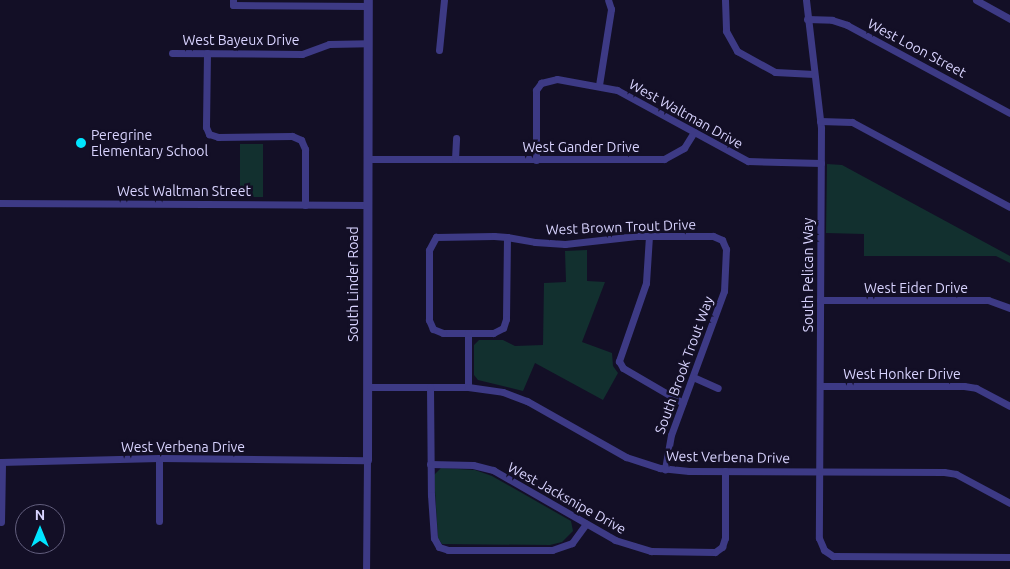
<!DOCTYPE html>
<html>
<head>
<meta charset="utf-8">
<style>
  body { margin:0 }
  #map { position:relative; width:1010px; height:569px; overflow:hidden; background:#130f26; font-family:Ubuntu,sans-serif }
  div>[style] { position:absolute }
  .green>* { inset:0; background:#12302f }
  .minor>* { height:7px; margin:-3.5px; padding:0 3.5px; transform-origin:3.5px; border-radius:3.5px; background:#3d3a85 }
  .tertiary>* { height:9px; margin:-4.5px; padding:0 4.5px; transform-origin:4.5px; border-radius:4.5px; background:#3d3a85 }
  .dots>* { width:14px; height:14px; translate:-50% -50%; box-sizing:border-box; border:2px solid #130f26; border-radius:50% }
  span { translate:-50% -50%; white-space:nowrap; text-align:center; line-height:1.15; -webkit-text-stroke:5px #130f26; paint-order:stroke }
  .street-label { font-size:14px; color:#d9d4ff }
  .poi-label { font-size:14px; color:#d9d4ff }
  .left { translate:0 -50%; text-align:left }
  .north { position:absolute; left:15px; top:504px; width:50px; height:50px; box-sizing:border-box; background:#130f26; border:1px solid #625e7d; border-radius:50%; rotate:0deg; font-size:14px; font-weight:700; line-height:20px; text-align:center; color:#d9d4ff }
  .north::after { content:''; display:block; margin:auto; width:18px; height:22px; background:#00e5ff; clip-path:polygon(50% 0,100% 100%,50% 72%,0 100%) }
</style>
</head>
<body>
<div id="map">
  <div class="green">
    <div style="clip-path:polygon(240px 144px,263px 144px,263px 197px,240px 197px)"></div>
    <div style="clip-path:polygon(827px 164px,842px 165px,1010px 256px,1010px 263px,996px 256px,864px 256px,864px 234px,826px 233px)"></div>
    <div style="clip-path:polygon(587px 250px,587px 281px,605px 282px,582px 342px,612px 353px,613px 366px,618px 373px,603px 400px,535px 363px,523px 391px,478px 380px,474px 375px,474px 345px,479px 340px,503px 340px,515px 346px,543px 345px,544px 283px,566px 282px,565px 251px)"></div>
    <div style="clip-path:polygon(441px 468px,475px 470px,492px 476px,571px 521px,573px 531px,562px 542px,550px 545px,442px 544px,438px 538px,434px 475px)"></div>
  </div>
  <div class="minor">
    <div style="left:233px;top:0;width:5px;rotate:90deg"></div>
    <div style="left:233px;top:5px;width:135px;rotate:0.4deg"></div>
    <div style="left:725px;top:0;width:31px;rotate:88deg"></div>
    <div style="left:726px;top:31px;width:23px;rotate:61deg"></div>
    <div style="left:737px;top:51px;width:43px;rotate:28.9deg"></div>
    <div style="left:775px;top:72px;width:39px;rotate:3deg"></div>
    <div style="left:806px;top:0;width:129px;rotate:83.3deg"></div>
    <div style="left:821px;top:128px;width:410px;rotate:90.3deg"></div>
    <div style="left:819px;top:538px;width:13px;rotate:67deg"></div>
    <div style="left:824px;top:550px;width:11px;rotate:34deg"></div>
    <div style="left:833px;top:556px;width:177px;rotate:0.3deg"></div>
    <div style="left:976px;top:0;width:39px;rotate:29deg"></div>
    <div style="left:807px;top:19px;width:25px;rotate:2deg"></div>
    <div style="left:832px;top:20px;width:16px;rotate:18deg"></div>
    <div style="left:847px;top:25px;width:185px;rotate:28.4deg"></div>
    <div style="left:439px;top:50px;width:50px;rotate:-84.3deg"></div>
    <div style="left:172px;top:53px;width:130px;rotate:0.4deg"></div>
    <div style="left:302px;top:54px;width:29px;rotate:-20deg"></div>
    <div style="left:329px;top:44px;width:39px;rotate:-1deg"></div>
    <div style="left:207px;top:53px;width:74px;rotate:90.8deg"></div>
    <div style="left:206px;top:127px;width:8px;rotate:67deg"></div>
    <div style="left:209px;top:134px;width:9px;rotate:18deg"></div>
    <div style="left:218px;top:137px;width:74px;rotate:-0.8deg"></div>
    <div style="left:292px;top:136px;width:10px;rotate:24deg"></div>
    <div style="left:301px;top:140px;width:10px;rotate:66deg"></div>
    <div style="left:305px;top:149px;width:56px;rotate:90deg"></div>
    <div style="left:599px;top:85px;width:77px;rotate:-81deg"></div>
    <div style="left:611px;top:9px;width:9px;rotate:-108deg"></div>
    <div style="left:820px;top:121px;width:32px;rotate:2deg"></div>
    <div style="left:852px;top:122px;width:179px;rotate:28.3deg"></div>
    <div style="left:367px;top:159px;width:297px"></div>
    <div style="left:664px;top:159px;width:23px;rotate:-29deg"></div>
    <div style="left:684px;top:148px;width:19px;rotate:-58deg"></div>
    <div style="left:455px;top:159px;width:21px;rotate:-87deg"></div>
    <div style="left:536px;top:160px;width:70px;rotate:-90deg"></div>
    <div style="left:536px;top:90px;width:9px;rotate:-54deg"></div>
    <div style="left:541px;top:83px;width:16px;rotate:-14deg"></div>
    <div style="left:557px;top:79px;width:61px;rotate:10.4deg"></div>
    <div style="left:617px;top:90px;width:149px;rotate:28.5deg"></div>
    <div style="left:748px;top:161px;width:73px;rotate:1.6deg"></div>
    <div style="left:0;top:203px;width:367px;rotate:0.3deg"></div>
    <div style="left:649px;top:236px;width:47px;rotate:93.7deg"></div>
    <div style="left:646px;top:283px;width:83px;rotate:109.1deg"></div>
    <div style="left:619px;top:361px;width:8px;rotate:60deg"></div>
    <div style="left:623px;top:368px;width:69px;rotate:30.3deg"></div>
    <div style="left:507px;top:237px;width:82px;rotate:90.7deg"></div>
    <div style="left:506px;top:319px;width:9px;rotate:108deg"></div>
    <div style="left:503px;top:328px;width:11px;rotate:153deg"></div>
    <div style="left:493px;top:333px;width:50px;rotate:180deg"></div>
    <div style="left:443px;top:333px;width:11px;rotate:-158deg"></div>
    <div style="left:433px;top:329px;width:10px;rotate:-114deg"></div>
    <div style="left:429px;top:320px;width:70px;rotate:-90deg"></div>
    <div style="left:429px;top:250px;width:15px;rotate:-62deg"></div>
    <div style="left:436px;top:237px;width:58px;rotate:-1deg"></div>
    <div style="left:494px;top:236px;width:13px;rotate:4deg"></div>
    <div style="left:507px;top:237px;width:28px;rotate:10deg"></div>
    <div style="left:535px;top:242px;width:30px;rotate:4deg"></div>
    <div style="left:565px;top:244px;width:72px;rotate:-6.3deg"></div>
    <div style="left:637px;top:236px;width:76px"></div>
    <div style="left:713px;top:236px;width:10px;rotate:24deg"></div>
    <div style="left:722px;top:240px;width:10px;rotate:66deg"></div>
    <div style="left:726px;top:249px;width:42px;rotate:92.7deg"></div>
    <div style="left:724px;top:291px;width:153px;rotate:110.2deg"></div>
    <div style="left:671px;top:435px;width:35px;rotate:100deg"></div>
    <div style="left:820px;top:300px;width:168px"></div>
    <div style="left:988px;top:300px;width:23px;rotate:20deg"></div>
    <div style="left:468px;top:333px;width:54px;rotate:90deg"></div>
    <div style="left:693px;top:377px;width:27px;rotate:24deg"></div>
    <div style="left:820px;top:386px;width:144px"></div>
    <div style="left:964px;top:386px;width:12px;rotate:9deg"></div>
    <div style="left:976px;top:388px;width:38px;rotate:28deg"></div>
    <div style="left:367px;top:387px;width:101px"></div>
    <div style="left:468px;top:387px;width:35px;rotate:8deg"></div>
    <div style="left:503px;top:392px;width:26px;rotate:21deg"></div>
    <div style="left:527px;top:401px;width:114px;rotate:29.5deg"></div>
    <div style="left:626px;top:457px;width:36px;rotate:18deg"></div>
    <div style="left:660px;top:468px;width:29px;rotate:6deg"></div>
    <div style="left:689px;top:471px;width:255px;rotate:0.2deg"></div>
    <div style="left:944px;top:472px;width:12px;rotate:9deg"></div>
    <div style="left:956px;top:474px;width:61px;rotate:28.2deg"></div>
    <div style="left:430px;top:387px;width:108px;rotate:89.5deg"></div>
    <div style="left:431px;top:495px;width:43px;rotate:86deg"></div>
    <div style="left:434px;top:538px;width:10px;rotate:61deg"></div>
    <div style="left:439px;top:547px;width:9px;rotate:18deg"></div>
    <div style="left:448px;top:550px;width:104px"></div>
    <div style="left:552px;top:550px;width:21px;rotate:-19deg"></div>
    <div style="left:572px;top:543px;width:24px;rotate:-54deg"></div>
    <div style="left:159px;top:458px;width:63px;rotate:90deg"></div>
    <div style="left:0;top:462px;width:159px;rotate:-1.4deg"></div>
    <div style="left:159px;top:458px;width:208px;rotate:0.6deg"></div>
    <div style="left:367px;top:460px;width:109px;rotate:90.5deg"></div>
    <div style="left:430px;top:464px;width:43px;rotate:1.3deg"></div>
    <div style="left:473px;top:465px;width:21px;rotate:14deg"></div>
    <div style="left:493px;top:470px;width:141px;rotate:29.8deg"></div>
    <div style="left:615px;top:540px;width:38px;rotate:17deg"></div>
    <div style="left:651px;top:551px;width:64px;rotate:0.9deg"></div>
    <div style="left:715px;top:552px;width:9px;rotate:-36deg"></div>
    <div style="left:722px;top:547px;width:9px;rotate:-72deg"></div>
    <div style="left:725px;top:538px;width:67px;rotate:-90deg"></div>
    <div style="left:1px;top:522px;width:60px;rotate:-89deg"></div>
  </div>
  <div class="tertiary">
    <div style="left:367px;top:460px;width:460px;rotate:-89.9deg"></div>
  </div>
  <div class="dots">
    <div style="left:81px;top:143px;background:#00e5ff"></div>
  </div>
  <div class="street-label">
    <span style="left:241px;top:40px">West Bayeux Drive</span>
    <span style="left:917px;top:48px;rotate:28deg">West Loon Street</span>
    <span style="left:686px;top:114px;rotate:29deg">West Waltman Drive</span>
    <span style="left:581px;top:147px">West Gander Drive</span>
    <span style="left:184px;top:191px">West Waltman Street</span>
    <span style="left:621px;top:227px;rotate:-2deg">West Brown Trout Drive</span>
    <span style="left:808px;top:275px;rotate:-90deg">South Pelican Way</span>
    <span style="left:353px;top:284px;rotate:-90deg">South Linder Road</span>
    <span style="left:916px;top:288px">West Eider Drive</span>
    <span style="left:684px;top:365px;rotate:-70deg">South Brook Trout Way</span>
    <span style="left:902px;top:374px">West Honker Drive</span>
    <span style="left:183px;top:447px">West Verbena Drive</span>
    <span style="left:728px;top:457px;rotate:1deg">West Verbena Drive</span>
    <span style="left:567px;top:498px;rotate:29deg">West Jacksnipe Drive</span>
  </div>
  <div class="poi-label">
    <span class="left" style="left:91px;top:143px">Peregrine<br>Elementary School</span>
  </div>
  <div class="north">N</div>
</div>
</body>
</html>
